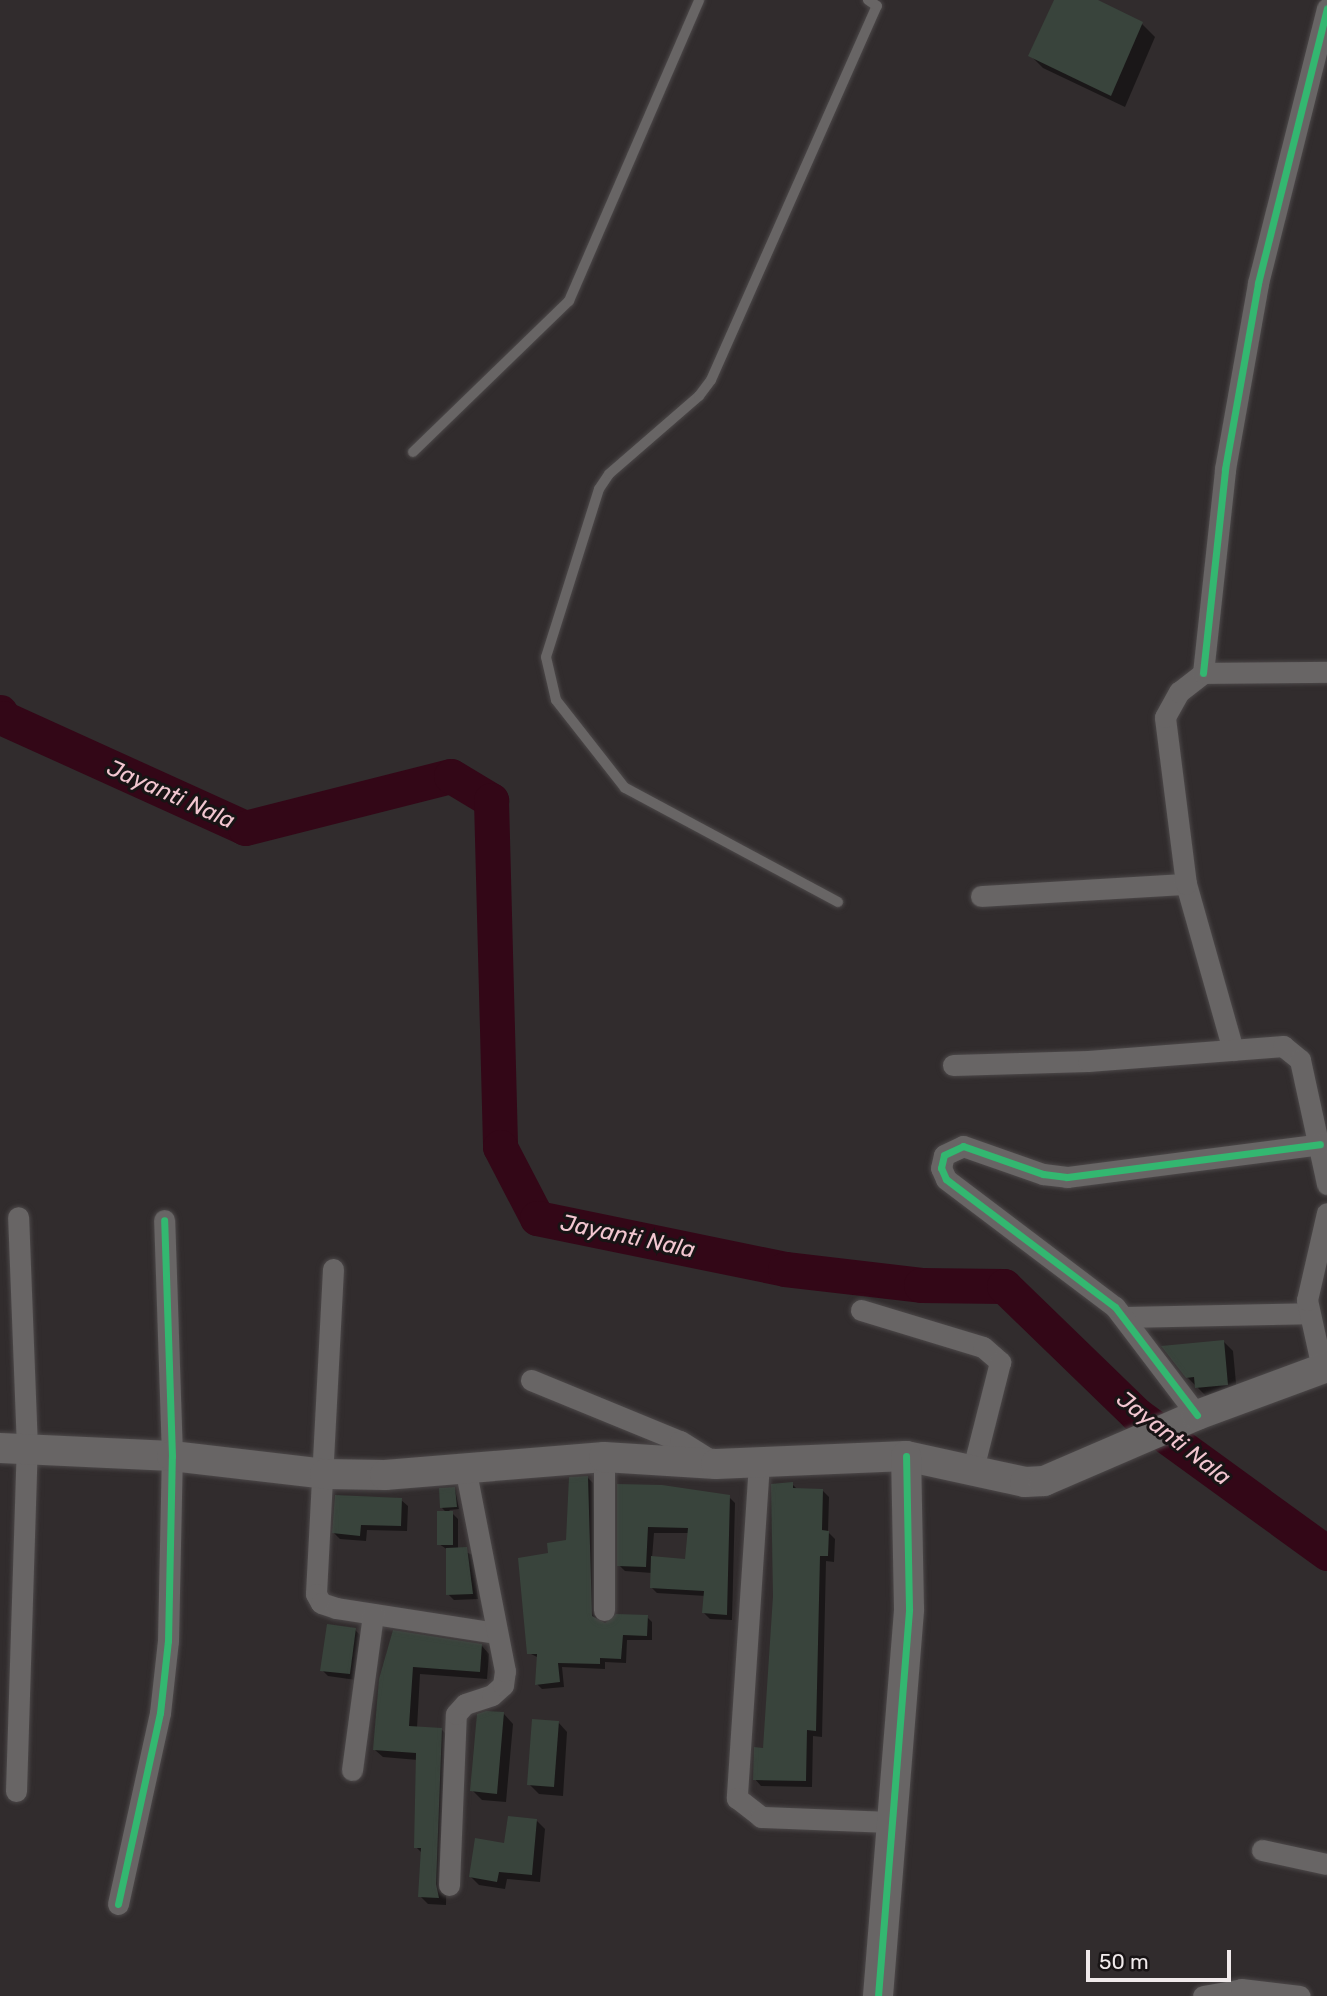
<!DOCTYPE html>
<html>
<head>
<meta charset="utf-8">
<style>
  body { margin:0 }
  #map { position:relative; width:1327px; height:1996px; overflow:hidden; background:#312c2d; font-family:Rubik,sans-serif }
  div>[style] { position:absolute }
  .shadow>* { inset:0; background:#0007 }
  .river>* { height:35px; margin:-17.5px; padding:0 17.5px; transform-origin:17.5px; border-radius:17.5px; background:#330717 }
  .building>* { inset:0; background:#39443c }
  .roads { filter:drop-shadow(0 0 2px #4c4849) drop-shadow(0 0 2px #4c4849) }
  .lane>* { height:10px; margin:-5px; padding:0 5px; transform-origin:5px; border-radius:5px; background:#686565 }
  .street>* { height:21px; margin:-10.5px; padding:0 10.5px; transform-origin:10.5px; border-radius:10.5px; background:#686565 }
  .secondary>* { height:30px; margin:-15px; padding:0 15px; transform-origin:15px; border-radius:15px; background:#686565 }
  .cycleway>* { height:7px; margin:-3.5px; padding:0 3.5px; transform-origin:3.5px; border-radius:3.5px; background:#33b770 }
  span { translate:-50% -50%; white-space:nowrap; text-align:center; line-height:1.15; -webkit-text-stroke:6px #181415; paint-order:stroke }
  .water-label { font-size:23px; color:#f2c6d0; font-style:italic }
  .scale { position:absolute; left:1086px; top:1950px; width:145px; height:32px; box-sizing:border-box; border:4px solid #f0eaeb; border-top:0; padding-left:9px; font-size:21px; line-height:24px; white-space:nowrap; color:#f0eaeb; -webkit-text-stroke:5px #181415; paint-order:stroke }
</style>
</head>
<body>
<div id="map">
  <div class="shadow">
    <div style="clip-path:polygon(1055px 0,1094px 0,1142px 24px,1155px 37px,1125px 107px,1043px 68px,1030px 55px)"></div>
    <div style="clip-path:polygon(1223px 1341px,1233px 1351px,1237px 1394px,1207px 1397px,1187px 1377px)"></div>
    <div style="clip-path:polygon(588px 1478px,593px 1483px,597px 1620px,605px 1625px,647px 1617px,652px 1622px,652px 1640px,627px 1640px,626px 1663px,605px 1662px,605px 1669px,562px 1667px,564px 1687px,542px 1689px,537px 1684px,539px 1658px,529px 1653px,550px 1554px,568px 1542px)"></div>
    <div style="clip-path:polygon(792px 1484px,798px 1490px,823px 1491px,829px 1497px,828px 1532px,835px 1539px,834px 1562px,826px 1561px,822px 1737px,813px 1736px,812px 1787px,761px 1786px,755px 1779px,765px 1749px)"></div>
    <div style="clip-path:polygon(evenodd,619px 1486px,729px 1497px,735px 1503px,732px 1620px,710px 1619px,704px 1613px,706px 1596px,657px 1593px,651px 1587px,652px 1573px,625px 1571px,619px 1565px,619px 1486px,654px 1533px,689px 1533px,686px 1561px,652px 1558px,654px 1533px)"></div>
    <div style="clip-path:polygon(455px 1489px,459px 1509px,449px 1510px,458px 1519px,458px 1549px,473px 1555px,478px 1599px,454px 1600px,448px 1594px,448px 1550px,439px 1544px,447px 1513px,442px 1508px)"></div>
    <div style="clip-path:polygon(401px 1500px,408px 1506px,407px 1531px,367px 1530px,366px 1541px,340px 1539px,334px 1533px)"></div>
    <div style="clip-path:polygon(355px 1630px,361px 1636px,356px 1680px,328px 1676px,322px 1670px)"></div>
    <div style="clip-path:polygon(394px 1632px,482px 1646px,489px 1654px,487px 1679px,420px 1674px,417px 1728px,442px 1730px,449px 1737px,446px 1905px,428px 1904px,420px 1896px,423px 1854px,416px 1847px,418px 1760px,383px 1757px,375px 1750px)"></div>
    <div style="clip-path:polygon(504px 1714px,513px 1724px,506px 1802px,482px 1800px,472px 1790px)"></div>
    <div style="clip-path:polygon(558px 1722px,567px 1732px,563px 1796px,539px 1794px,529px 1784px)"></div>
    <div style="clip-path:polygon(537px 1821px,545px 1829px,540px 1882px,507px 1879px,505px 1889px,479px 1885px,471px 1877px)"></div>
  </div>
  <div class="river">
    <div style="left:0;top:712px;width:7px;rotate:63deg"></div>
    <div style="left:3px;top:718px;width:266px;rotate:24.4deg"></div>
    <div style="left:245px;top:828px;width:212px;rotate:-14.2deg"></div>
    <div style="left:451px;top:776px;width:47px;rotate:31deg"></div>
    <div style="left:491px;top:800px;width:347px;rotate:88.5deg"></div>
    <div style="left:500px;top:1147px;width:80px;rotate:62.5deg"></div>
    <div style="left:537px;top:1218px;width:253px;rotate:11.6deg"></div>
    <div style="left:785px;top:1269px;width:137px;rotate:6.7deg"></div>
    <div style="left:921px;top:1285px;width:83px;rotate:0.7deg"></div>
    <div style="left:1004px;top:1286px;width:185px;rotate:44.1deg"></div>
    <div style="left:1137px;top:1415px;width:235px;rotate:36deg"></div>
  </div>
  <div class="building">
    <div style="clip-path:polygon(1054px 0,1098px 0,1143px 22px,1111px 96px,1028px 56px)"></div>
    <div style="clip-path:polygon(1224px 1340px,1228px 1385px,1195px 1388px,1194px 1377px,1186px 1378px,1161px 1346px)"></div>
    <div style="clip-path:polygon(588px 1476px,592px 1616px,605px 1623px,616px 1614px,648px 1615px,647px 1636px,623px 1635px,621px 1659px,600px 1658px,600px 1664px,558px 1663px,560px 1682px,535px 1685px,537px 1654px,527px 1654px,518px 1558px,548px 1553px,547px 1543px,566px 1540px,569px 1477px)"></div>
    <div style="clip-path:polygon(793px 1482px,793px 1488px,823px 1489px,822px 1530px,829px 1531px,828px 1556px,820px 1556px,816px 1731px,807px 1730px,806px 1781px,753px 1780px,754px 1747px,763px 1748px,773px 1596px,771px 1484px)"></div>
    <div style="clip-path:polygon(617px 1484px,662px 1485px,730px 1495px,727px 1615px,702px 1613px,704px 1591px,650px 1588px,651px 1556px,685px 1559px,688px 1528px,648px 1527px,646px 1567px,617px 1566px)"></div>
    <div style="clip-path:polygon(455px 1487px,457px 1507px,440px 1508px,439px 1488px)"></div>
    <div style="clip-path:polygon(335px 1495px,402px 1498px,401px 1526px,361px 1525px,360px 1536px,332px 1533px)"></div>
    <div style="clip-path:polygon(437px 1511px,453px 1511px,453px 1545px,437px 1545px)"></div>
    <div style="clip-path:polygon(467px 1547px,473px 1594px,446px 1595px,446px 1548px)"></div>
    <div style="clip-path:polygon(327px 1624px,356px 1628px,350px 1674px,320px 1671px)"></div>
    <div style="clip-path:polygon(393px 1630px,482px 1644px,480px 1672px,413px 1667px,409px 1726px,442px 1728px,436px 1884px,439px 1898px,418px 1897px,421px 1848px,414px 1848px,416px 1753px,373px 1750px,379px 1679px)"></div>
    <div style="clip-path:polygon(486px 1711px,504px 1712px,497px 1794px,470px 1791px,477px 1714px)"></div>
    <div style="clip-path:polygon(532px 1719px,559px 1721px,554px 1787px,527px 1785px)"></div>
    <div style="clip-path:polygon(508px 1816px,537px 1819px,532px 1875px,499px 1872px,497px 1882px,469px 1877px,475px 1838px,504px 1843px)"></div>
  </div>
  <div class="roads">
    <div class="lane">
      <div style="left:413px;top:452px;width:217px;rotate:-44.1deg"></div>
      <div style="left:569px;top:301px;width:328px;rotate:-66.6deg"></div>
      <div style="left:838px;top:902px;width:242px;rotate:-151.8deg"></div>
      <div style="left:625px;top:788px;width:112px;rotate:-128.1deg"></div>
      <div style="left:556px;top:700px;width:44px;rotate:-103.1deg"></div>
      <div style="left:546px;top:657px;width:176px;rotate:-72.5deg"></div>
      <div style="left:599px;top:489px;width:18px;rotate:-56deg"></div>
      <div style="left:609px;top:474px;width:119px;rotate:-40.9deg"></div>
      <div style="left:699px;top:396px;width:20px;rotate:-53deg"></div>
      <div style="left:711px;top:380px;width:409px;rotate:-66.1deg"></div>
      <div style="left:877px;top:6px;width:11px;rotate:-146deg"></div>
    </div>
    <div class="street">
      <div style="left:1203px;top:673px;width:205px;rotate:-83.8deg"></div>
      <div style="left:1225px;top:469px;width:189px;rotate:-79.9deg"></div>
      <div style="left:1258px;top:283px;width:283px;rotate:-75.9deg"></div>
      <div style="left:981px;top:896px;width:205px;rotate:-3.4deg"></div>
      <div style="left:1233px;top:1050px;width:173px;rotate:-105.8deg"></div>
      <div style="left:1186px;top:884px;width:168px;rotate:-97.2deg"></div>
      <div style="left:1165px;top:717px;width:29px;rotate:-61deg"></div>
      <div style="left:1179px;top:692px;width:31px;rotate:-38deg"></div>
      <div style="left:1203px;top:673px;width:124px;rotate:-0.5deg"></div>
      <div style="left:953px;top:1065px;width:135px;rotate:-1.7deg"></div>
      <div style="left:1088px;top:1061px;width:196px;rotate:-4.4deg"></div>
      <div style="left:1283px;top:1046px;width:22px;rotate:39deg"></div>
      <div style="left:1300px;top:1060px;width:127px;rotate:77.7deg"></div>
      <div style="left:333px;top:1269px;width:325px;rotate:93deg"></div>
      <div style="left:316px;top:1594px;width:10px;rotate:61deg"></div>
      <div style="left:321px;top:1603px;width:16px;rotate:18deg"></div>
      <div style="left:336px;top:1608px;width:162px;rotate:8.9deg"></div>
      <div style="left:861px;top:1310px;width:127px;rotate:16.9deg"></div>
      <div style="left:983px;top:1347px;width:23px;rotate:41deg"></div>
      <div style="left:1000px;top:1362px;width:110px;rotate:104.2deg"></div>
      <div style="left:1124px;top:1317px;width:184px;rotate:-1.2deg"></div>
      <div style="left:1322px;top:1368px;width:70px;rotate:-102.4deg"></div>
      <div style="left:1307px;top:1300px;width:89px;rotate:-77.1deg"></div>
      <div style="left:531px;top:1380px;width:161px;rotate:22.3deg"></div>
      <div style="left:680px;top:1441px;width:40px;rotate:32deg"></div>
      <div style="left:1197px;top:1415px;width:136px;rotate:-127.2deg"></div>
      <div style="left:1115px;top:1307px;width:212px;rotate:-142.9deg"></div>
      <div style="left:946px;top:1179px;width:12px;rotate:-114deg"></div>
      <div style="left:941px;top:1168px;width:13px;rotate:-77deg"></div>
      <div style="left:944px;top:1155px;width:21px;rotate:-25deg"></div>
      <div style="left:963px;top:1146px;width:85px;rotate:19.3deg"></div>
      <div style="left:1043px;top:1174px;width:24px;rotate:7deg"></div>
      <div style="left:1067px;top:1177px;width:255px;rotate:-7.4deg"></div>
      <div style="left:759px;top:1463px;width:336px;rotate:93.8deg"></div>
      <div style="left:737px;top:1798px;width:31px;rotate:38deg"></div>
      <div style="left:761px;top:1817px;width:131px;rotate:2.2deg"></div>
      <div style="left:604px;top:1610px;width:153px;rotate:-90deg"></div>
      <div style="left:352px;top:1770px;width:157px;rotate:-82.3deg"></div>
      <div style="left:16px;top:1791px;width:343px;rotate:-88.2deg"></div>
      <div style="left:27px;top:1448px;width:231px;rotate:-92.2deg"></div>
      <div style="left:1262px;top:1850px;width:66px;rotate:12.2deg"></div>
      <div style="left:449px;top:1885px;width:171px;rotate:-87.7deg"></div>
      <div style="left:456px;top:1714px;width:13px;rotate:-48deg"></div>
      <div style="left:465px;top:1704px;width:28px;rotate:-18deg"></div>
      <div style="left:492px;top:1695px;width:15px;rotate:-42deg"></div>
      <div style="left:503px;top:1685px;width:14px;rotate:-82deg"></div>
      <div style="left:505px;top:1671px;width:207px;rotate:-101.1deg"></div>
      <div style="left:118px;top:1904px;width:196px;rotate:-77.6deg"></div>
      <div style="left:160px;top:1713px;width:72px;rotate:-83.7deg"></div>
      <div style="left:168px;top:1641px;width:185px;rotate:-88.8deg"></div>
      <div style="left:172px;top:1456px;width:236px;rotate:-91.9deg"></div>
      <div style="left:1203px;top:1996px;width:39px;rotate:-10deg"></div>
      <div style="left:1241px;top:1989px;width:59px;rotate:6.8deg"></div>
    </div>
    <div class="secondary">
      <div style="left:0;top:1448px;width:172px;rotate:2.7deg"></div>
      <div style="left:172px;top:1456px;width:154px;rotate:6.7deg"></div>
      <div style="left:325px;top:1474px;width:60px;rotate:1deg"></div>
      <div style="left:385px;top:1475px;width:220px;rotate:-4.7deg"></div>
      <div style="left:604px;top:1457px;width:112px;rotate:3.6deg"></div>
      <div style="left:716px;top:1464px;width:190px;rotate:-2.4deg"></div>
      <div style="left:906px;top:1456px;width:122px;rotate:12.3deg"></div>
      <div style="left:1025px;top:1482px;width:19px;rotate:-3deg"></div>
      <div style="left:1044px;top:1481px;width:167px;rotate:-23.3deg"></div>
      <div style="left:1197px;top:1415px;width:139px;rotate:-20.3deg"></div>
      <div style="left:878px;top:1996px;width:388px;rotate:-85.4deg"></div>
      <div style="left:909px;top:1609px;width:153px;rotate:-91.1deg"></div>
    </div>
  </div>
  <div class="cycleway">
    <div style="left:1203px;top:673px;width:205px;rotate:-83.8deg"></div>
    <div style="left:1225px;top:469px;width:189px;rotate:-79.9deg"></div>
    <div style="left:1258px;top:283px;width:283px;rotate:-75.9deg"></div>
    <div style="left:1197px;top:1415px;width:136px;rotate:-127.2deg"></div>
    <div style="left:1115px;top:1307px;width:212px;rotate:-142.9deg"></div>
    <div style="left:946px;top:1179px;width:12px;rotate:-114deg"></div>
    <div style="left:941px;top:1168px;width:13px;rotate:-77deg"></div>
    <div style="left:944px;top:1155px;width:21px;rotate:-25deg"></div>
    <div style="left:963px;top:1146px;width:85px;rotate:19.3deg"></div>
    <div style="left:1043px;top:1174px;width:24px;rotate:7deg"></div>
    <div style="left:1067px;top:1177px;width:255px;rotate:-7.4deg"></div>
    <div style="left:118px;top:1904px;width:196px;rotate:-77.6deg"></div>
    <div style="left:160px;top:1713px;width:72px;rotate:-83.7deg"></div>
    <div style="left:168px;top:1641px;width:185px;rotate:-88.8deg"></div>
    <div style="left:172px;top:1456px;width:236px;rotate:-91.9deg"></div>
    <div style="left:878px;top:1996px;width:388px;rotate:-85.4deg"></div>
    <div style="left:909px;top:1609px;width:153px;rotate:-91.1deg"></div>
  </div>
  <div class="water-label">
    <span style="left:171px;top:794px;rotate:24deg">Jayanti Nala</span>
    <span style="left:628px;top:1236px;rotate:12deg">Jayanti Nala</span>
    <span style="left:1174px;top:1438px;rotate:38deg">Jayanti Nala</span>
  </div>
  <div class="scale">50 m</div>
</div>
</body>
</html>
